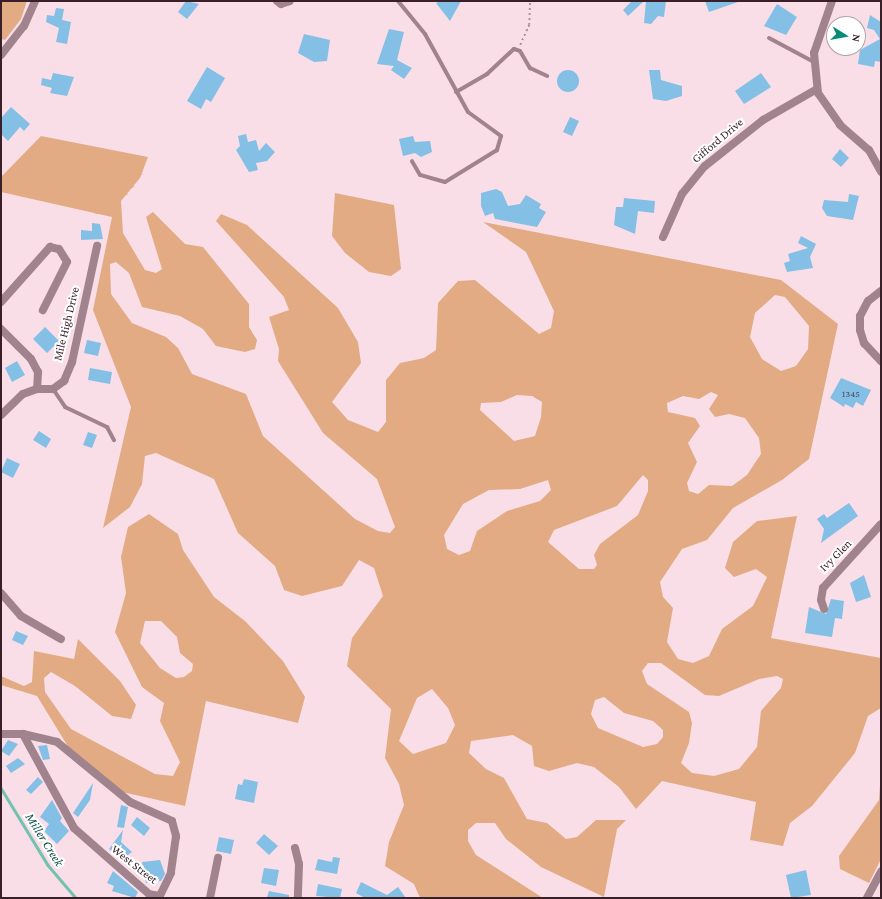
<!DOCTYPE html>
<html>
<head>
<meta charset="utf-8">
<style>
  body { margin:0 }
  #map { position:relative; width:882px; height:899px; overflow:hidden; background:#fadee7; font-family:"Crimson Pro",serif }
  div>[style] { position:absolute }
  .forest>* { inset:0; background:#e2ab83 }
  .stream>* { height:2.5px; margin:-1.25px; padding:0 1.25px; transform-origin:1.25px; border-radius:1.25px; background:#72c2af }
  .building>* { inset:0; background:#84bfe5 }
  .round { border-radius:50% }
  .path>* { height:1.5px; margin-top:-0.75px; transform-origin:0; background:repeating-linear-gradient(90deg,#ac929b 0 2px,transparent 0 5px) }
  .lane>* { height:4px; margin:-2px; padding:0 2px; transform-origin:2px; border-radius:2px; background:#a0838d }
  .street>* { height:8px; margin:-4px; padding:0 4px; transform-origin:4px; border-radius:4px; background:#a0838d }
  span { translate:-50% -50%; white-space:nowrap; text-align:center; line-height:1.15; -webkit-text-stroke:4px #fff; paint-order:stroke }
  .number-label { font-size:10px; color:#4b4757 }
  .number-label span { -webkit-text-stroke-width:0 }
  .street-label { font-size:12px; color:#381f28 }
  .water-label { font-size:13px; color:#0f5447; font-style:italic }
  .frame { position:absolute; inset:0; border:2px solid #381f28; pointer-events:none }
  .north { position:absolute; left:826px; top:16px; width:40px; height:40px; box-sizing:border-box; background:#fff; border:1px solid #afa5a9; border-radius:50%; rotate:101deg; font-size:11px; font-weight:700; line-height:16px; text-align:center; color:#381f28 }
  .north::after { content:''; display:block; margin:auto; width:14px; height:18px; background:#008e79; clip-path:polygon(50% 0,100% 100%,50% 72%,0 100%) }
</style>
</head>
<body>
<div id="map">
  <div class="forest">
    <div style="clip-path:polygon(1px 1px,27px 1px,21px 19px,5px 40px,1px 39px)"></div>
    <div style="clip-path:polygon(evenodd,41px 136px,148px 157px,140px 178px,121px 201px,123px 233px,145px 270px,156px 273px,162px 269px,146px 217px,153px 212px,185px 244px,203px 247px,249px 304px,249px 327px,257px 340px,255px 349px,245px 352px,216px 346px,203px 329px,180px 316px,142px 307px,129px 273px,116px 262px,110px 264px,111px 294px,132px 323px,166px 337px,178px 348px,192px 374px,246px 394px,263px 436px,355px 519px,378px 531px,390px 533px,395px 527px,377px 479px,323px 433px,278px 361px,279px 349px,269px 317px,289px 310px,284px 297px,216px 221px,221px 214px,247px 225px,338px 308px,358px 342px,361px 363px,332px 402px,348px 420px,378px 432px,386px 422px,386px 380px,400px 363px,424px 358px,436px 350px,438px 303px,458px 281px,475px 280px,539px 334px,551px 328px,554px 311px,526px 252px,483px 222px,781px 280px,838px 324px,809px 459px,782px 480px,733px 508px,707px 540px,682px 549px,660px 582px,663px 597px,673px 608px,667px 642px,678px 659px,693px 663px,709px 656px,722px 629px,753px 606px,767px 577px,756px 569px,734px 577px,725px 568px,733px 542px,757px 521px,797px 516px,771px 638px,881px 658px,881px 708px,868px 716px,855px 753px,812px 806px,790px 823px,783px 846px,750px 840px,756px 802px,662px 781px,636px 809px,619px 787px,594px 767px,577px 763px,549px 771px,534px 766px,532px 746px,513px 735px,471px 741px,469px 753px,486px 769px,504px 778px,527px 819px,547px 823px,566px 839px,577px 837px,596px 820px,626px 820px,617px 829px,604px 897px,541px 867px,506px 839px,495px 823px,476px 823px,468px 830px,468px 841px,476px 855px,543px 898px,420px 898px,414px 884px,385px 866px,389px 842px,404px 805px,399px 784px,385px 758px,391px 709px,347px 666px,352px 638px,383px 596px,374px 568px,359px 560px,342px 586px,302px 596px,284px 590px,275px 566px,238px 533px,214px 479px,156px 453px,145px 456px,142px 484px,130px 507px,103px 528px,131px 407px,93px 310px,112px 217px,1px 192px,1px 177px,41px 136px,775px 295px,785px 297px,809px 326px,808px 349px,796px 366px,781px 371px,762px 359px,750px 337px,755px 313px,775px 295px,41px 136px,711px 392px,718px 395px,709px 409px,715px 417px,729px 414px,745px 418px,759px 438px,761px 454px,747px 475px,732px 486px,709px 485px,698px 494px,689px 491px,687px 483px,697px 462px,688px 443px,700px 426px,695px 418px,668px 412px,667px 403px,683px 396px,699px 399px,711px 392px,41px 136px,517px 395px,532px 396px,542px 402px,541px 417px,535px 436px,514px 441px,480px 410px,481px 403px,501px 402px,517px 395px,41px 136px,643px 475px,648px 480px,648px 491px,638px 515px,600px 544px,594px 555px,597px 565px,594px 569px,579px 569px,548px 542px,554px 530px,617px 506px,643px 475px,41px 136px,548px 480px,551px 490px,540px 501px,507px 511px,477px 531px,470px 551px,459px 555px,447px 549px,444px 535px,463px 504px,489px 490px,520px 489px,548px 480px,41px 136px,648px 663px,661px 663px,705px 695px,719px 696px,759px 679px,777px 676px,783px 679px,781px 688px,761px 711px,757px 747px,739px 769px,714px 776px,692px 773px,681px 763px,689px 743px,692px 723px,689px 712px,647px 684px,642px 671px,648px 663px,41px 136px,432px 689px,448px 708px,455px 725px,446px 743px,413px 754px,399px 741px,417px 698px,432px 689px,41px 136px,604px 697px,624px 713px,653px 721px,663px 730px,663px 737px,657px 744px,643px 747px,598px 728px,591px 714px,595px 700px,604px 697px)"></div>
    <div style="clip-path:polygon(335px 193px,394px 205px,401px 269px,391px 276px,369px 272px,345px 253px,332px 236px)"></div>
    <div style="clip-path:polygon(evenodd,149px 514px,178px 534px,183px 550px,214px 597px,245px 621px,283px 661px,305px 697px,298px 723px,206px 701px,185px 806px,122px 792px,72px 753px,37px 696px,1px 685px,1px 676px,24px 686px,32px 682px,34px 651px,74px 659px,78px 639px,120px 681px,136px 705px,131px 719px,112px 716px,75px 686px,51px 672px,44px 678px,45px 692px,71px 729px,155px 774px,173px 776px,180px 762px,160px 721px,164px 703px,142px 687px,115px 632px,126px 593px,121px 557px,128px 527px,149px 514px,145px 621px,161px 621px,177px 637px,180px 653px,193px 664px,192px 671px,184px 677px,176px 678px,160px 668px,140px 643px,145px 621px)"></div>
    <div style="clip-path:polygon(881px 769px,881px 859px,869px 883px,840px 869px,839px 856px,879px 800px)"></div>
  </div>
  <div class="stream">
    <div style="left:1px;top:788px;width:90px;rotate:58.6deg"></div>
    <div style="left:48px;top:865px;width:43px;rotate:49.7deg"></div>
  </div>
  <div class="building">
    <div style="clip-path:polygon(186px 1px,199px 4px,187px 19px,178px 12px)"></div>
    <div style="clip-path:polygon(441px 1px,461px 1px,450px 21px,436px 3px)"></div>
    <div style="clip-path:polygon(632px 1px,644px 1px,628px 16px,623px 10px)"></div>
    <div style="clip-path:polygon(646px 1px,666px 1px,664px 17px,658px 16px,651px 24px,644px 23px)"></div>
    <div style="clip-path:polygon(705px 1px,737px 1px,738px 2px,709px 12px)"></div>
    <div style="clip-path:polygon(777px 4px,797px 17px,786px 35px,764px 26px)"></div>
    <div style="clip-path:polygon(56px 8px,64px 9px,62px 20px,71px 22px,67px 44px,56px 42px,59px 28px,46px 22px,47px 15px,54px 16px)"></div>
    <div style="clip-path:polygon(870px 15px,881px 22px,881px 62px,875px 61px,874px 67px,858px 64px,860px 50px,880px 39px,874px 30px,867px 28px)"></div>
    <div style="clip-path:polygon(389px 29px,404px 32px,397px 60px,412px 68px,404px 79px,391px 70px,394px 66px,377px 64px)"></div>
    <div style="clip-path:polygon(304px 34px,330px 40px,327px 61px,314px 62px,298px 53px)"></div>
    <div style="clip-path:polygon(207px 67px,225px 78px,211px 102px,206px 99px,201px 109px,187px 101px)"></div>
    <div style="clip-path:polygon(649px 70px,660px 70px,661px 80px,682px 86px,682px 96px,666px 101px,653px 99px)"></div>
    <div class="round" style="left:557px;top:70px;width:22px;height:22px"></div>
    <div style="clip-path:polygon(53px 73px,74px 77px,67px 96px,50px 93px,52px 88px,41px 85px,42px 78px,51px 80px)"></div>
    <div style="clip-path:polygon(761px 73px,771px 87px,744px 104px,735px 91px)"></div>
    <div style="clip-path:polygon(11px 107px,30px 124px,24px 131px,20px 127px,8px 141px,1px 134px,1px 118px)"></div>
    <div style="clip-path:polygon(570px 117px,579px 121px,572px 136px,563px 132px)"></div>
    <div style="clip-path:polygon(246px 134px,248px 142px,256px 140px,259px 151px,266px 143px,275px 152px,267px 161px,256px 163px,258px 170px,249px 172px,236px 150px,240px 146px,238px 136px)"></div>
    <div style="clip-path:polygon(413px 136px,415px 142px,430px 141px,432px 152px,421px 157px,415px 153px,403px 156px,399px 139px)"></div>
    <div style="clip-path:polygon(840px 149px,849px 158px,841px 167px,832px 159px)"></div>
    <div style="clip-path:polygon(496px 189px,502px 192px,508px 206px,520px 204px,526px 195px,541px 204px,539px 208px,546px 212px,537px 227px,495px 219px,493px 213px,485px 216px,481px 206px,481px 193px)"></div>
    <div style="clip-path:polygon(849px 194px,859px 196px,853px 220px,827px 216px,822px 208px,824px 200px,848px 202px)"></div>
    <div style="clip-path:polygon(624px 198px,655px 201px,654px 213px,638px 211px,635px 234px,614px 225px,616px 207px,623px 207px)"></div>
    <div style="clip-path:polygon(92px 223px,100px 224px,103px 239px,81px 240px,81px 230px,92px 231px)"></div>
    <div style="clip-path:polygon(801px 236px,816px 244px,810px 257px,813px 268px,787px 272px,784px 263px,790px 261px,788px 254px,808px 248px,798px 243px)"></div>
    <div style="clip-path:polygon(45px 327px,59px 341px,47px 353px,33px 339px)"></div>
    <div style="clip-path:polygon(87px 340px,101px 343px,98px 356px,84px 353px)"></div>
    <div style="clip-path:polygon(17px 361px,25px 375px,12px 382px,5px 368px)"></div>
    <div style="clip-path:polygon(90px 368px,112px 372px,110px 384px,88px 380px)"></div>
    <div style="clip-path:polygon(841px 378px,871px 390px,863px 406px,856px 402px,853px 408px,845px 404px,844px 407px,830px 398px)"></div>
    <div style="clip-path:polygon(39px 431px,51px 439px,46px 448px,33px 440px)"></div>
    <div style="clip-path:polygon(88px 432px,97px 435px,92px 448px,83px 445px)"></div>
    <div style="clip-path:polygon(7px 458px,20px 464px,13px 478px,1px 472px)"></div>
    <div style="clip-path:polygon(849px 503px,858px 516px,821px 543px,824px 529px,817px 519px,824px 514px,827px 518px)"></div>
    <div style="clip-path:polygon(864px 575px,871px 597px,856px 602px,850px 583px)"></div>
    <div style="clip-path:polygon(831px 599px,844px 601px,842px 619px,835px 618px,832px 637px,805px 633px,809px 607px,826px 614px)"></div>
    <div style="clip-path:polygon(16px 631px,28px 636px,23px 645px,12px 640px)"></div>
    <div style="clip-path:polygon(8px 740px,18px 744px,9px 756px,1px 751px)"></div>
    <div style="clip-path:polygon(47px 745px,50px 759px,43px 760px,38px 746px)"></div>
    <div style="clip-path:polygon(18px 758px,25px 764px,11px 773px,6px 766px)"></div>
    <div style="clip-path:polygon(38px 777px,43px 782px,31px 794px,26px 790px)"></div>
    <div style="clip-path:polygon(244px 779px,258px 782px,254px 803px,235px 799px,238px 784px,242px 785px)"></div>
    <div style="clip-path:polygon(93px 783px,90px 800px,78px 817px,73px 813px)"></div>
    <div style="clip-path:polygon(52px 800px,62px 818px,60px 821px,69px 831px,57px 844px,44px 831px,49px 824px,40px 817px)"></div>
    <div style="clip-path:polygon(121px 805px,128px 807px,124px 828px,117px 827px)"></div>
    <div style="clip-path:polygon(137px 817px,150px 828px,144px 836px,131px 825px)"></div>
    <div style="clip-path:polygon(123px 830px,121px 842px,132px 852px,122px 859px,109px 849px)"></div>
    <div style="clip-path:polygon(264px 834px,278px 846px,269px 855px,256px 843px)"></div>
    <div style="clip-path:polygon(219px 837px,234px 840px,231px 854px,216px 851px)"></div>
    <div style="clip-path:polygon(333px 857px,340px 858px,337px 874px,315px 870px,318px 859px,332px 862px)"></div>
    <div style="clip-path:polygon(160px 860px,165px 874px,161px 881px,146px 883px,142px 862px)"></div>
    <div style="clip-path:polygon(264px 868px,279px 870px,276px 886px,261px 883px)"></div>
    <div style="clip-path:polygon(806px 870px,811px 895px,791px 898px,786px 875px)"></div>
    <div style="clip-path:polygon(113px 871px,138px 892px,135px 898px,112px 891px,114px 886px,107px 883px)"></div>
    <div style="clip-path:polygon(361px 882px,387px 895px,398px 887px,406px 898px,365px 898px,356px 893px)"></div>
    <div style="clip-path:polygon(318px 884px,342px 889px,340px 898px,316px 896px)"></div>
    <div style="clip-path:polygon(269px 891px,289px 895px,289px 898px,267px 897px)"></div>
  </div>
  <div class="path">
    <div style="left:520px;top:45px;width:22px;rotate:-66deg"></div>
    <div style="left:529px;top:25px;width:24px;rotate:-88deg"></div>
  </div>
  <div class="lane">
    <div style="left:398px;top:1px;width:43px;rotate:50.7deg"></div>
    <div style="left:425px;top:34px;width:89px;rotate:61.1deg"></div>
    <div style="left:468px;top:112px;width:41px;rotate:36deg"></div>
    <div style="left:501px;top:136px;width:15px;rotate:106deg"></div>
    <div style="left:497px;top:150px;width:61px;rotate:148.4deg"></div>
    <div style="left:445px;top:182px;width:26px;rotate:-164deg"></div>
    <div style="left:420px;top:175px;width:16px;rotate:-120deg"></div>
    <div style="left:769px;top:38px;width:51px;rotate:28.1deg"></div>
    <div style="left:456px;top:92px;width:36px;rotate:-30deg"></div>
    <div style="left:487px;top:74px;width:37px;rotate:-43deg"></div>
    <div style="left:514px;top:49px;width:6px;rotate:18deg"></div>
    <div style="left:520px;top:51px;width:20px;rotate:60deg"></div>
    <div style="left:530px;top:68px;width:19px;rotate:25deg"></div>
    <div style="left:53px;top:389px;width:22px;rotate:56deg"></div>
    <div style="left:65px;top:407px;width:47px;rotate:25.5deg"></div>
    <div style="left:107px;top:427px;width:15px;rotate:62deg"></div>
  </div>
  <div class="street">
    <div style="left:277px;top:1px;width:5px;rotate:37deg"></div>
    <div style="left:281px;top:4px;width:9px;rotate:-18deg"></div>
    <div style="left:832px;top:1px;width:55px;rotate:109.1deg"></div>
    <div style="left:814px;top:53px;width:40px;rotate:84.3deg"></div>
    <div style="left:818px;top:93px;width:39px;rotate:55deg"></div>
    <div style="left:840px;top:125px;width:38px;rotate:41deg"></div>
    <div style="left:869px;top:150px;width:25px;rotate:61deg"></div>
    <div style="left:1px;top:55px;width:37px;rotate:-52deg"></div>
    <div style="left:24px;top:26px;width:27px;rotate:-66deg"></div>
    <div style="left:663px;top:237px;width:47px;rotate:-66.2deg"></div>
    <div style="left:682px;top:194px;width:36px;rotate:-51deg"></div>
    <div style="left:705px;top:166px;width:74px;rotate:-38.4deg"></div>
    <div style="left:763px;top:120px;width:62px;rotate:-29.9deg"></div>
    <div style="left:881px;top:291px;width:16px;rotate:142deg"></div>
    <div style="left:868px;top:301px;width:17px;rotate:118deg"></div>
    <div style="left:860px;top:316px;width:14px;rotate:90deg"></div>
    <div style="left:860px;top:330px;width:14px;rotate:73deg"></div>
    <div style="left:864px;top:343px;width:25px;rotate:47deg"></div>
    <div style="left:1px;top:302px;width:74px;rotate:-48.3deg"></div>
    <div style="left:50px;top:247px;width:9px;rotate:13deg"></div>
    <div style="left:59px;top:249px;width:15px;rotate:58deg"></div>
    <div style="left:67px;top:262px;width:54px;rotate:116.6deg"></div>
    <div style="left:1px;top:329px;width:42px;rotate:45deg"></div>
    <div style="left:31px;top:359px;width:15px;rotate:62deg"></div>
    <div style="left:38px;top:372px;width:17px;rotate:93deg"></div>
    <div style="left:1px;top:415px;width:30px;rotate:-44deg"></div>
    <div style="left:23px;top:394px;width:15px;rotate:-20deg"></div>
    <div style="left:37px;top:389px;width:16px"></div>
    <div style="left:53px;top:389px;width:14px;rotate:-36deg"></div>
    <div style="left:64px;top:381px;width:21px;rotate:-67deg"></div>
    <div style="left:72px;top:362px;width:119px;rotate:-77.8deg"></div>
    <div style="left:1px;top:593px;width:30px;rotate:49deg"></div>
    <div style="left:21px;top:616px;width:46px;rotate:29.9deg"></div>
    <div style="left:824px;top:609px;width:9px;rotate:-108deg"></div>
    <div style="left:821px;top:600px;width:12px;rotate:-81deg"></div>
    <div style="left:823px;top:588px;width:86px;rotate:-47.8deg"></div>
    <div style="left:1px;top:734px;width:22px"></div>
    <div style="left:23px;top:734px;width:35px;rotate:13deg"></div>
    <div style="left:57px;top:742px;width:94px;rotate:39.4deg"></div>
    <div style="left:130px;top:802px;width:46px;rotate:24.3deg"></div>
    <div style="left:172px;top:821px;width:16px;rotate:75deg"></div>
    <div style="left:176px;top:836px;width:37px;rotate:98deg"></div>
    <div style="left:171px;top:873px;width:25px;rotate:116deg"></div>
    <div style="left:160px;top:896px;width:11px;rotate:-170deg"></div>
    <div style="left:149px;top:894px;width:100px;rotate:-138.7deg"></div>
    <div style="left:74px;top:828px;width:107px;rotate:-118.5deg"></div>
    <div style="left:295px;top:848px;width:16px;rotate:76deg"></div>
    <div style="left:299px;top:864px;width:34px;rotate:92deg"></div>
    <div style="left:210px;top:898px;width:41px;rotate:-78.7deg"></div>
    <div style="left:867px;top:898px;width:30px;rotate:-62deg"></div>
  </div>
  <div class="number-label">
    <span style="left:851px;top:394px">1345</span>
  </div>
  <div class="street-label">
    <span style="left:718px;top:141px;rotate:-40deg">Gifford Drive</span>
    <span style="left:67px;top:324px;rotate:-76deg">Mile High Drive</span>
    <span style="left:836px;top:556px;rotate:-45deg">Ivy Glen</span>
    <span style="left:134px;top:865px;rotate:38deg">West Street</span>
  </div>
  <div class="water-label">
    <span style="left:44px;top:840px;rotate:58deg">Miller Creek</span>
  </div>
  <div class="frame"></div>
  <div class="north">N</div>
</div>
</body>
</html>
